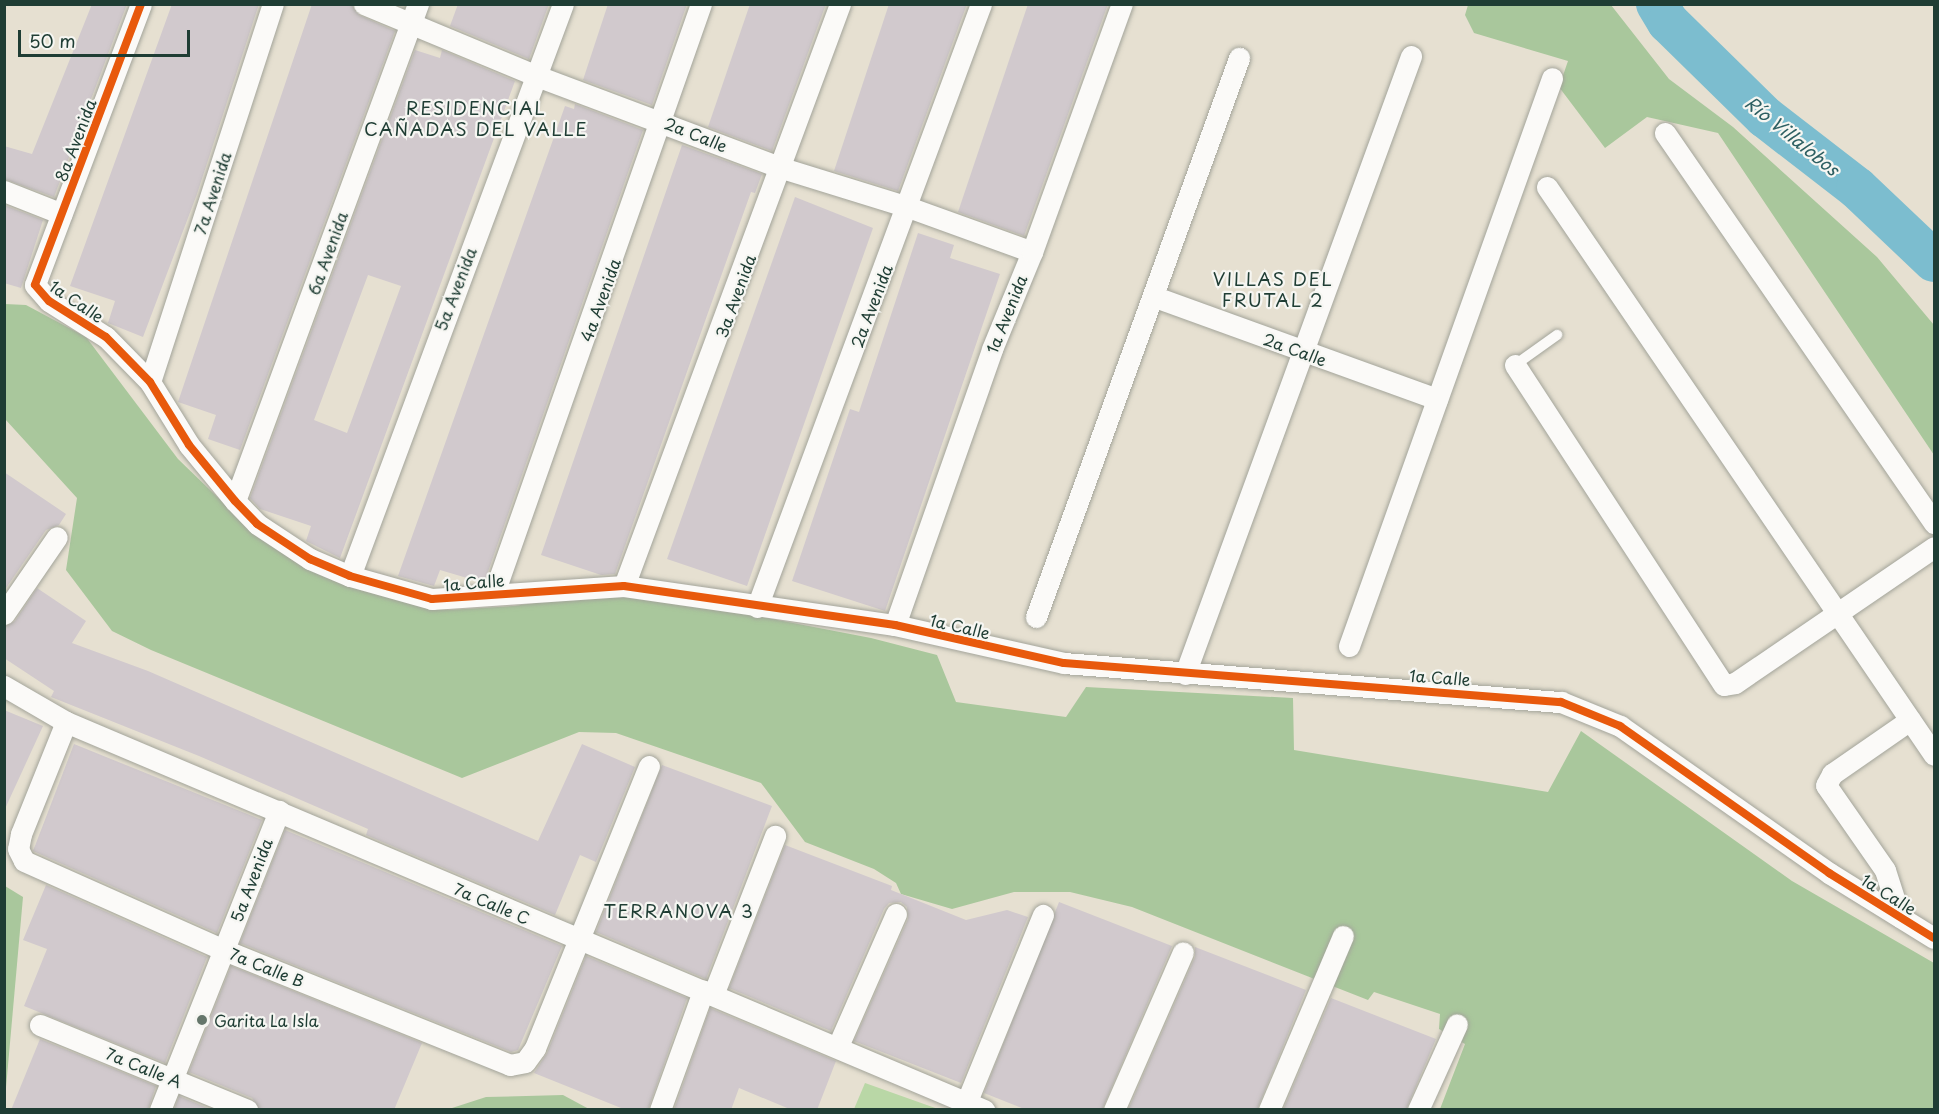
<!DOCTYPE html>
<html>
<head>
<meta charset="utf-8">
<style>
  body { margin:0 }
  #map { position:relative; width:1939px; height:1114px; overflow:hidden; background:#e6e0d1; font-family:"Playpen Sans",sans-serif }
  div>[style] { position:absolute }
  .green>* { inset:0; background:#b9d7a6 }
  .forest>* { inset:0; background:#a9c79c }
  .river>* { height:42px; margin:-21px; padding:0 21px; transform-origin:21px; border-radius:21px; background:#7cbdcf }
  .building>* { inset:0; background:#d1c9cd }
  .roads { filter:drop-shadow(0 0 2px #a3a49a) drop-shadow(0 0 2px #a3a49a) }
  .lane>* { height:10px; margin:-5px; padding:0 5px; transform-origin:5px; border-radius:5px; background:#fbfaf8 }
  .street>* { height:21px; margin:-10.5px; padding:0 10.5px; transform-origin:10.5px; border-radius:10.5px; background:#fbfaf8 }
  .cycleway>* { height:8px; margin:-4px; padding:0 4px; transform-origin:4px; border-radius:4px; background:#e8590c }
  .dots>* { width:16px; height:16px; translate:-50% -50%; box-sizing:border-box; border:3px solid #f6f6f2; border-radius:50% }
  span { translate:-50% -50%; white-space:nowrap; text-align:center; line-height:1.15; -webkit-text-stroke:4.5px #f6f6f2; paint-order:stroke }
  .street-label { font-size:16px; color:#1f3d34 }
  .poi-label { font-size:16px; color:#1f3d34 }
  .left { translate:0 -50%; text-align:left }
  .neighbourhood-label { font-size:18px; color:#1f3d34; letter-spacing:1.5px }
  .water-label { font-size:18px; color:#2d5f62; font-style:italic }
  .frame { position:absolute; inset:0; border:6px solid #1f3d34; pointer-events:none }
  .scale { position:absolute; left:18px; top:30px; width:172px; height:27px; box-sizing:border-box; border:3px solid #1f3d34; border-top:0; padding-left:8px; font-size:18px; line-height:21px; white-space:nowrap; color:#1f3d34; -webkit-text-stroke:4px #f6f6f2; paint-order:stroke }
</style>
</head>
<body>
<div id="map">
  <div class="green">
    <div style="clip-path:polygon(865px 1083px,938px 1109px,854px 1109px)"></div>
  </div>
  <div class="forest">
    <div style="clip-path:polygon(1468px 5px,1611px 5px,1669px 79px,1733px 127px,1877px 257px,1934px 325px,1934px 455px,1718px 133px,1647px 117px,1605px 148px,1559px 87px,1568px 61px,1474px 33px,1465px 15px)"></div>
    <div style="clip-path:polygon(5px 304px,26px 305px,86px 337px,178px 459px,239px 518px,368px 588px,415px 605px,449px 610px,514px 606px,607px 592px,690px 603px,871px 638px,937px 655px,956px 702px,1066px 717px,1086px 687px,1293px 698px,1294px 750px,1548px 792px,1581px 731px,1792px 881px,1934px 963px,1934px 1109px,1440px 1109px,1465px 1044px,1439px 1029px,1440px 1014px,1374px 992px,1368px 1000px,1132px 907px,1070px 892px,1014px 892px,952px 909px,901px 894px,896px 883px,874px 869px,805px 842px,761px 783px,616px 733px,579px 732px,462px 778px,151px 650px,112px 631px,66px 570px,77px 498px,5px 419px)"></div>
    <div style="clip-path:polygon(5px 886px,23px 897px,5px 1099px)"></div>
    <div style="clip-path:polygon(563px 1095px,589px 1109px,449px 1109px,486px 1097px)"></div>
  </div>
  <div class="river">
    <div style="left:1657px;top:4px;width:21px;rotate:59deg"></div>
    <div style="left:1668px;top:22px;width:136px;rotate:44.4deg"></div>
    <div style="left:1765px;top:117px;width:116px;rotate:37.7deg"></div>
    <div style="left:1857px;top:188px;width:106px;rotate:43.5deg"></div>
  </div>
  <div class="building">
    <div style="clip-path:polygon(92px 4px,127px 4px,54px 197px,4px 179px,4px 146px,32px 154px)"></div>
    <div style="clip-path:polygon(172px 4px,259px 4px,197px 194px,143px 337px,108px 323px,115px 301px,70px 286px)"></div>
    <div style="clip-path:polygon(312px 4px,351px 4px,359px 15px,395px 31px,240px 450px,208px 439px,216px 415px,178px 402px)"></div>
    <div style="clip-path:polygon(458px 4px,549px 4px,529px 59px,450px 26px)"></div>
    <div style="clip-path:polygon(608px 4px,687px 4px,652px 105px,583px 80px)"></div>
    <div style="clip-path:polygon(750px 4px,826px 4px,772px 151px,708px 127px)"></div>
    <div style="clip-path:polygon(889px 4px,967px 4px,898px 191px,834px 171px)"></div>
    <div style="clip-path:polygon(1028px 4px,1108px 4px,1024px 236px,958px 212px)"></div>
    <div style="clip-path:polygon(evenodd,415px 50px,440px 58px,442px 50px,515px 81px,340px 558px,306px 541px,311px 526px,260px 509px,250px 498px,415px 50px,368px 275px,401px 286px,347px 433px,314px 420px,368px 275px)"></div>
    <div style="clip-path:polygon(575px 104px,643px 130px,484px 583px,440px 570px,434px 586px,398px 576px,565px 106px,574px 109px)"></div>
    <div style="clip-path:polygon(682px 145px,762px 174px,755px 193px,751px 192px,615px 574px,601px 575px,541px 555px)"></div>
    <div style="clip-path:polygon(795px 197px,873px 228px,747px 586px,667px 559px)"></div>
    <div style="clip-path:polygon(4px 205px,43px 220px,21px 288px,4px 283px)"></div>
    <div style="clip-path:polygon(918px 233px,954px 245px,950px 258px,1000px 274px,885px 611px,792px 581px,850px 409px,859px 412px)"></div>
    <div style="clip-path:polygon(4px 472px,66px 514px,59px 525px,46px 530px,4px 591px)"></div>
    <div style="clip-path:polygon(37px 588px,86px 621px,72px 643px,148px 671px,538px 841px,582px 744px,635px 767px,596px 862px,580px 855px,555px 915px,366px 835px,368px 829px,199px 756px,51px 697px,54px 691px,4px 658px,4px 627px,15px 621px)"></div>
    <div style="clip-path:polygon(4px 710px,43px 726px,4px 811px)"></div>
    <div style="clip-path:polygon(74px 744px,262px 820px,217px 933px,33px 851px)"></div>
    <div style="clip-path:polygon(662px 765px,772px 806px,706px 979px,596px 932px)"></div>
    <div style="clip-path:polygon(285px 830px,562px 946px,518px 1050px,511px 1052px,240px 943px)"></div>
    <div style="clip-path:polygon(785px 845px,892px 886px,891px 890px,966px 920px,1007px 910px,1028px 917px,961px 1083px,854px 1041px,908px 919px,907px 907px,901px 902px,889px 903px,884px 909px,831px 1031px,729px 988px)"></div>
    <div style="clip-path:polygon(46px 885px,207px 957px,165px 1063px,24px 1006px,47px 949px,23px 940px)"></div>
    <div style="clip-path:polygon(1059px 902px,1172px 946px,1102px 1110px,1027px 1110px,984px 1093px)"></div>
    <div style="clip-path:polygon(1195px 947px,1306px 990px,1257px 1110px,1128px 1110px,1195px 957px)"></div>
    <div style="clip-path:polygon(586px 956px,687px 998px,648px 1110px,626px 1110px,534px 1073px,547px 1053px)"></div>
    <div style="clip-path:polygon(231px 966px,422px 1043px,394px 1110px,260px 1110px,252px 1098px,189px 1072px)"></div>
    <div style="clip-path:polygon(1331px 998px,1436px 1039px,1406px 1110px,1283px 1110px)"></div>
    <div style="clip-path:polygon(710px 1008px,836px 1061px,817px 1110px,792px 1110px,739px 1088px,731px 1110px,674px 1110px)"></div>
    <div style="clip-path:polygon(40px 1039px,156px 1086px,148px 1110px,11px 1110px)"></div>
    <div style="clip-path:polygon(179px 1096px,212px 1110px,174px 1110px)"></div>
  </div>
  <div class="roads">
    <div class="lane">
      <div style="left:1515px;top:365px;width:52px;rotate:-35.5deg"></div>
    </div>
    <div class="street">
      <div style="left:141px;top:4px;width:300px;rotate:110.7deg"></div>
      <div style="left:35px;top:285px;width:21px;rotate:49deg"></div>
      <div style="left:49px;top:301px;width:67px;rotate:32.3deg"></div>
      <div style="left:106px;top:337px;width:63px;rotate:45.6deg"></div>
      <div style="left:150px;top:382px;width:74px;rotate:58.2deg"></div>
      <div style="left:189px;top:445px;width:72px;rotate:50.6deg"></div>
      <div style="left:235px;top:501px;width:32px;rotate:46deg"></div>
      <div style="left:257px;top:524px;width:64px;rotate:33.4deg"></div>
      <div style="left:310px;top:559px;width:43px;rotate:23deg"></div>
      <div style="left:350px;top:576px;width:85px;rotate:15.7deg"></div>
      <div style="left:432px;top:599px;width:192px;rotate:-3.9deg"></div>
      <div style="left:624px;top:586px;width:274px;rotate:8.2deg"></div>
      <div style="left:895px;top:625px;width:173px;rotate:12.7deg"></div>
      <div style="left:1064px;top:663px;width:499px;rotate:4.5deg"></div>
      <div style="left:1561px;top:702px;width:64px;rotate:22.1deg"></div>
      <div style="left:1620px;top:726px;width:256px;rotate:35.1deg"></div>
      <div style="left:1829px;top:873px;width:123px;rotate:31.8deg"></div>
      <div style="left:364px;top:4px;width:187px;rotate:22.6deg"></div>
      <div style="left:537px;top:76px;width:262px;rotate:20.6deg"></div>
      <div style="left:782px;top:168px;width:132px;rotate:17.2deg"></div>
      <div style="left:908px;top:207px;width:132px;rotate:19.9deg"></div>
      <div style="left:1665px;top:133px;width:474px;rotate:55.4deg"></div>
      <div style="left:1547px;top:187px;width:687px;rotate:55.73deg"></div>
      <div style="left:4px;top:191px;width:62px;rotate:21.6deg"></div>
      <div style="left:1155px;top:297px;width:300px;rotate:19.9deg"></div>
      <div style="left:1515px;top:365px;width:382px;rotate:56.9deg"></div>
      <div style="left:1724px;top:685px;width:11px;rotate:-10deg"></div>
      <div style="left:1735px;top:683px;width:241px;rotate:-34.3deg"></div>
      <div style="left:150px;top:382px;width:398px;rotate:-72deg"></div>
      <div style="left:235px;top:501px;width:530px;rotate:-69.79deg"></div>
      <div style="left:350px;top:576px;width:610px;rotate:-69.58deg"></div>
      <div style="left:624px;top:586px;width:621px;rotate:-69.64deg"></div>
      <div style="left:494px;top:593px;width:624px;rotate:-70.64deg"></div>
      <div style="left:757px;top:607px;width:643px;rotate:-69.62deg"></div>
      <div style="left:4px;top:614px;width:93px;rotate:-55.5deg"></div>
      <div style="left:1036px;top:617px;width:595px;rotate:-70.04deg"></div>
      <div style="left:895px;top:625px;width:293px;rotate:-70.6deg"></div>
      <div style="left:992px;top:349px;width:105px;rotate:-67.6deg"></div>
      <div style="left:1032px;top:252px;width:264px;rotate:-70.1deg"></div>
      <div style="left:1349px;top:646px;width:603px;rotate:-70.33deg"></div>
      <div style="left:1185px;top:674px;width:658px;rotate:-69.91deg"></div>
      <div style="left:4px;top:686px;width:72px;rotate:30.1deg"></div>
      <div style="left:66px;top:722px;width:997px;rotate:22.91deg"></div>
      <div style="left:66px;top:722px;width:121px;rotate:111.9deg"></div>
      <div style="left:21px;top:834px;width:15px;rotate:101deg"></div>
      <div style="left:18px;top:849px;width:13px;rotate:63deg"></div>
      <div style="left:24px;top:861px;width:219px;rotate:24deg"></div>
      <div style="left:224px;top:950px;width:308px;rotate:21.9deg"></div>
      <div style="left:510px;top:1065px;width:15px;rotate:-11deg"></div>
      <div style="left:525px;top:1062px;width:17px;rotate:-54deg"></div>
      <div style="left:535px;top:1048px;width:304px;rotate:-68deg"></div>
      <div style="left:1900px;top:917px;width:49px;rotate:-107.7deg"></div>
      <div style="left:1885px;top:870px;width:103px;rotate:-124.8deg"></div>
      <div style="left:1826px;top:785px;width:13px;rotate:-61deg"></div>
      <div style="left:1832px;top:774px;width:95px;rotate:-34.7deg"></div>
      <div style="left:713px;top:995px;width:171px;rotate:-68.7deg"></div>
      <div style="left:40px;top:1025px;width:224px;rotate:22.3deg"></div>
      <div style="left:838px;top:1046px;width:144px;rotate:-66.3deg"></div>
      <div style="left:967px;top:1101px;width:201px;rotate:-67.8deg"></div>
      <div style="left:160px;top:1110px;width:322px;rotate:-68.3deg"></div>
      <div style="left:660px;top:1110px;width:127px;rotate:-70.1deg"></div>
      <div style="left:1114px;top:1110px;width:172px;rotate:-66.4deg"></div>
      <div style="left:1269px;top:1110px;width:189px;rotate:-67deg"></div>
      <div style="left:1418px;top:1110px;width:94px;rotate:-65.6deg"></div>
    </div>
  </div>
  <div class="cycleway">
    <div style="left:141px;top:4px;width:300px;rotate:110.7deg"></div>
    <div style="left:35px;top:285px;width:21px;rotate:49deg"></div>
    <div style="left:49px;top:301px;width:67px;rotate:32.3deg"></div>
    <div style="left:106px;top:337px;width:63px;rotate:45.6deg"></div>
    <div style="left:150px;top:382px;width:74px;rotate:58.2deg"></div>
    <div style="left:189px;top:445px;width:72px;rotate:50.6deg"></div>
    <div style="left:235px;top:501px;width:32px;rotate:46deg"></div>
    <div style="left:257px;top:524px;width:64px;rotate:33.4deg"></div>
    <div style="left:310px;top:559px;width:43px;rotate:23deg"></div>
    <div style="left:350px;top:576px;width:85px;rotate:15.7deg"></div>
    <div style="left:432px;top:599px;width:192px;rotate:-3.9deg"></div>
    <div style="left:624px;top:586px;width:274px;rotate:8.2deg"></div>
    <div style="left:895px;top:625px;width:173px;rotate:12.7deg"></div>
    <div style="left:1064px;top:663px;width:499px;rotate:4.5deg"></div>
    <div style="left:1561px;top:702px;width:64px;rotate:22.1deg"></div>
    <div style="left:1620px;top:726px;width:256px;rotate:35.1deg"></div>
    <div style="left:1829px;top:873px;width:123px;rotate:31.8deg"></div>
  </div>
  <div class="dots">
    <div style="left:202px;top:1020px;background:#65766b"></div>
  </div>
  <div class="street-label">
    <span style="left:696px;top:134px;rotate:22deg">2a Calle</span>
    <span style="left:75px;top:140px;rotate:-69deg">8a Avenida</span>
    <span style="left:212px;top:193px;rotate:-72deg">7a Avenida</span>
    <span style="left:327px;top:253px;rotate:-70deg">6a Avenida</span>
    <span style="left:455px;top:289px;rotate:-69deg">5a Avenida</span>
    <span style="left:735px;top:296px;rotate:-70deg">3a Avenida</span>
    <span style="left:600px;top:300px;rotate:-70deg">4a Avenida</span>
    <span style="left:77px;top:301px;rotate:34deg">1a Calle</span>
    <span style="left:871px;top:306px;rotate:-69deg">2a Avenida</span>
    <span style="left:1006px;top:314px;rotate:-68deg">1a Avenida</span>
    <span style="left:1295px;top:349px;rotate:20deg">2a Calle</span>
    <span style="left:474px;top:582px;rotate:-5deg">1a Calle</span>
    <span style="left:960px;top:626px;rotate:13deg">1a Calle</span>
    <span style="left:1440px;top:677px;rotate:4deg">1a Calle</span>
    <span style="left:251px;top:880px;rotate:-69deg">5a Avenida</span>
    <span style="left:1889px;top:894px;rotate:32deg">1a Calle</span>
    <span style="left:492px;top:903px;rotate:23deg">7a Calle C</span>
    <span style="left:267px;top:967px;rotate:22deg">7a Calle B</span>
    <span style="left:144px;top:1067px;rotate:22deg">7a Calle A</span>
  </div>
  <div class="poi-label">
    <span class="left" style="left:214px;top:1020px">Garita La Isla</span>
  </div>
  <div class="neighbourhood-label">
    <span style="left:476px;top:119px">RESIDENCIAL<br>CAÑADAS DEL VALLE</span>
    <span style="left:1273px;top:290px">VILLAS DEL<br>FRUTAL 2</span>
    <span style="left:679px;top:911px">TERRANOVA 3</span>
  </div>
  <div class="water-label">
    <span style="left:1792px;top:136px;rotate:39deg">Río Villalobos</span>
  </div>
  <div class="frame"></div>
  <div class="scale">50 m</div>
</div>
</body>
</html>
